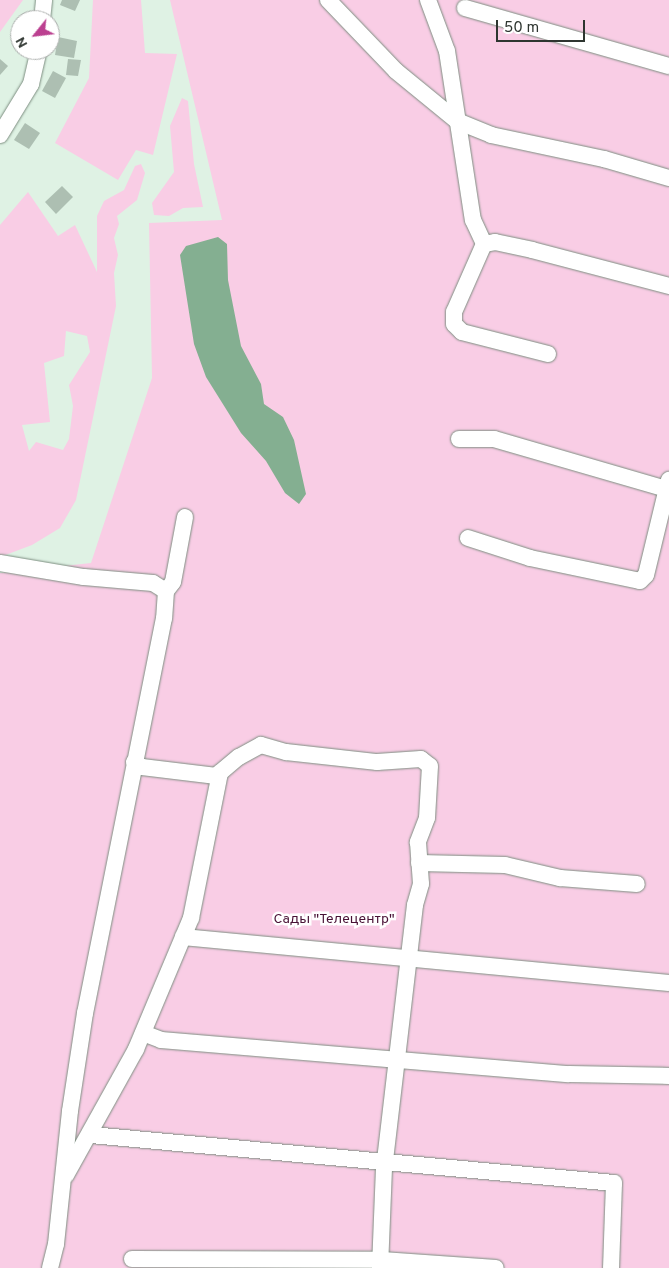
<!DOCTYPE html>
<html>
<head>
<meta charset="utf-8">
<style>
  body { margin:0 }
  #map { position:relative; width:669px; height:1268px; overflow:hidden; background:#dff2e4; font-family:Overpass,sans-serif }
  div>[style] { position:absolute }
  .green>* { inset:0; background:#f9cde5 }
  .water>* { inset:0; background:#84af91 }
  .building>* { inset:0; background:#adbfb2 }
  .roads { filter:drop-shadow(0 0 1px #7d8e81) drop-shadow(0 0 1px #7d8e81) }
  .minor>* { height:16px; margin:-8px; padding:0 8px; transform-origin:8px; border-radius:8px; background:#fff }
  span { translate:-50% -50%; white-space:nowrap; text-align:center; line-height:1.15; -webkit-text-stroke:5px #fff; paint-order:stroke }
  .park-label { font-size:14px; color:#491236 }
  .north { position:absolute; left:10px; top:10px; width:50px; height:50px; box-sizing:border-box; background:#fff; border:1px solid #abaeac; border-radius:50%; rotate:241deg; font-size:14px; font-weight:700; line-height:20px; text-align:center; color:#2e3530 }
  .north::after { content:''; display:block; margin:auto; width:18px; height:22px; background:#bb4090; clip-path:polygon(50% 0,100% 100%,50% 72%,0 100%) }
  .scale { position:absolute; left:496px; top:20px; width:89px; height:22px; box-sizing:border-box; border:2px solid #2e3530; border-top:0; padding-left:6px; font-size:15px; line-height:18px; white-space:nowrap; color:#2e3530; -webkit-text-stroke:4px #fff; paint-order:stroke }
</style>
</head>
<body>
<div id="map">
  <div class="green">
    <div style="clip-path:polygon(0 0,23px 0,0 32px)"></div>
    <div style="clip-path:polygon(93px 0,141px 0,145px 53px,177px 54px,153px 155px,136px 150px,118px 180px,55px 143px,89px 78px)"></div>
    <div style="clip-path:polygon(170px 0,669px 0,669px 1268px,0 1268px,0 573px,91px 563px,152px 378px,149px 223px,222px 220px)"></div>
    <div style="clip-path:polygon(182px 98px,188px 101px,194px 164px,203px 207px,183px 208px,169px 216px,154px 215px,152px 203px,174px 172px,170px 126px)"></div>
    <div style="clip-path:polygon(evenodd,141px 164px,145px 173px,137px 200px,117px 216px,119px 224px,114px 238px,118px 255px,114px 273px,116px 306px,76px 500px,60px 528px,32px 545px,0 557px,0 225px,28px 192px,58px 236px,75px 225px,97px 272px,97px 216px,104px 201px,124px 190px,135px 166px,141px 164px,66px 331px,87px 336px,90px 352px,69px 385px,73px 406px,69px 439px,63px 450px,36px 442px,29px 451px,22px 425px,50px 422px,44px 363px,64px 356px,66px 331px)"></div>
  </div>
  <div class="water">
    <div style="clip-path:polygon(218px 237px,227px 244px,228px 280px,241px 346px,261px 384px,264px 404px,283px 417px,294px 440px,306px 494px,299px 504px,285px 493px,266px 461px,241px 433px,206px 377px,194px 344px,180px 255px,186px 246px)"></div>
  </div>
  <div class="building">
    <div style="clip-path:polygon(62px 0,80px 0,75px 11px,60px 5px)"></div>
    <div style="clip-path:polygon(58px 37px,77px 41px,74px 58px,55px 55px)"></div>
    <div style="clip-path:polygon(0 59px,8px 66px,0 75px)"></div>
    <div style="clip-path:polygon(68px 59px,81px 60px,78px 76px,66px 75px)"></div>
    <div style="clip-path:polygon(53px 71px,66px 78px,55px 98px,42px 91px)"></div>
    <div style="clip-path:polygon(25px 123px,40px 133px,29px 149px,14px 140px)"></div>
    <div style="clip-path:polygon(62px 186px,73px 197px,56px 214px,45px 202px)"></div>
  </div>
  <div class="roads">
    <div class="minor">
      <div style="left:328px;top:0;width:98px;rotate:46.2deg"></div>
      <div style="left:396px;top:71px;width:79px;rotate:39.3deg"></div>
      <div style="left:457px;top:121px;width:37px;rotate:22deg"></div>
      <div style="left:491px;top:135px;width:116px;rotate:12deg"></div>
      <div style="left:604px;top:159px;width:68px;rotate:16.3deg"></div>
      <div style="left:428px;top:0;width:54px;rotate:69.6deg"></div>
      <div style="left:447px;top:51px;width:171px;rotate:81.3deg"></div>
      <div style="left:473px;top:220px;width:26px;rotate:65deg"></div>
      <div style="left:465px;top:8px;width:212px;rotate:15.9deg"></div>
      <div style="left:42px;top:20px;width:20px;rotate:-84deg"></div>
      <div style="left:0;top:135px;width:60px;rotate:-58.7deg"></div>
      <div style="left:31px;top:84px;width:35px;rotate:-77deg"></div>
      <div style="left:548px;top:354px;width:89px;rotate:-165.7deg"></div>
      <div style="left:462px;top:332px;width:11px;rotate:-135deg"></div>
      <div style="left:454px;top:324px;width:12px;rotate:-90deg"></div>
      <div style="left:454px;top:312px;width:74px;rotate:-66.2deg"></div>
      <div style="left:484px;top:244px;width:11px;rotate:-10deg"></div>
      <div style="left:495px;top:242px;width:38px;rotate:12deg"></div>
      <div style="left:532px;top:250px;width:142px;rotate:14.7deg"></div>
      <div style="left:459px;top:439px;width:35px"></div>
      <div style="left:494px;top:439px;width:179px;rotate:16.2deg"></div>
      <div style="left:468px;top:538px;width:65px;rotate:17.9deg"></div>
      <div style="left:530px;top:558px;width:112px;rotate:11.8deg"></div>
      <div style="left:640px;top:581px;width:8px;rotate:-45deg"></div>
      <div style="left:646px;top:575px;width:98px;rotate:-76.4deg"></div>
      <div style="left:0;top:563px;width:85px;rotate:9.5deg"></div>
      <div style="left:84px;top:577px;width:69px;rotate:5deg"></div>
      <div style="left:153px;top:583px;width:15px;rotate:32deg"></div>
      <div style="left:166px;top:591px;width:27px;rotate:94deg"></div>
      <div style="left:164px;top:618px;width:403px;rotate:101.3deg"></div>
      <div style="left:85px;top:1013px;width:99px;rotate:98.7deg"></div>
      <div style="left:70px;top:1111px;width:134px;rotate:96deg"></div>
      <div style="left:56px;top:1244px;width:25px;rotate:104deg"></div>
      <div style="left:166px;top:591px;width:11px;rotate:-52deg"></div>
      <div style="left:173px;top:582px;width:66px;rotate:-79.5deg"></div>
      <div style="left:134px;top:762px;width:9px;rotate:32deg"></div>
      <div style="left:142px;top:767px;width:75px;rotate:6.9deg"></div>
      <div style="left:216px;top:776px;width:30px;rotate:-40deg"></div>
      <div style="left:239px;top:757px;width:25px;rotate:-29deg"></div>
      <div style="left:261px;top:745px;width:26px;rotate:16deg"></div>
      <div style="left:286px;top:752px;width:92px;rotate:6.3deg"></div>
      <div style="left:377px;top:762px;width:44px;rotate:-3.9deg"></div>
      <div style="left:421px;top:759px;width:11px;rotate:38deg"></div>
      <div style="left:430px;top:766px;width:52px;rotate:93.3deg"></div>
      <div style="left:427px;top:818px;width:26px;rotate:111deg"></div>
      <div style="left:418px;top:842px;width:42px;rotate:85.9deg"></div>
      <div style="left:421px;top:884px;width:22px;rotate:106deg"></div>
      <div style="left:415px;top:905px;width:265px;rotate:96.7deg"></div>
      <div style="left:384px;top:1168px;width:100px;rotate:92.3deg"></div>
      <div style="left:419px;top:863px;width:86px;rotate:1.3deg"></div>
      <div style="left:505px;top:865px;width:57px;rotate:13.3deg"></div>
      <div style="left:560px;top:878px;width:77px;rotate:4.5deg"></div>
      <div style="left:183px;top:937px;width:488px;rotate:5.4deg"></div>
      <div style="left:143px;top:1033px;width:19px;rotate:21deg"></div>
      <div style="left:161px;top:1040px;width:409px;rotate:4.8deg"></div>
      <div style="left:569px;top:1074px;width:100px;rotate:1.1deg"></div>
      <div style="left:91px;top:1135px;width:525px;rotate:5.24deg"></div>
      <div style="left:614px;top:1183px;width:85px;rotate:92deg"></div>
      <div style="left:66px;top:1175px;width:144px;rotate:-60.9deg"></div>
      <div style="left:136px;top:1049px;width:142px;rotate:-67.2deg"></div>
      <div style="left:191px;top:918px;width:148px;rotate:-78.7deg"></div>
      <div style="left:132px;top:1259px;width:250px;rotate:0.2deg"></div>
      <div style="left:382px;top:1260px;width:114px;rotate:4deg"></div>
    </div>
  </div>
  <div class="park-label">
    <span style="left:334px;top:920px">Сады "Телецентр"</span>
  </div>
  <div class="north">N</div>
  <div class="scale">50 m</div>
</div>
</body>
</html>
